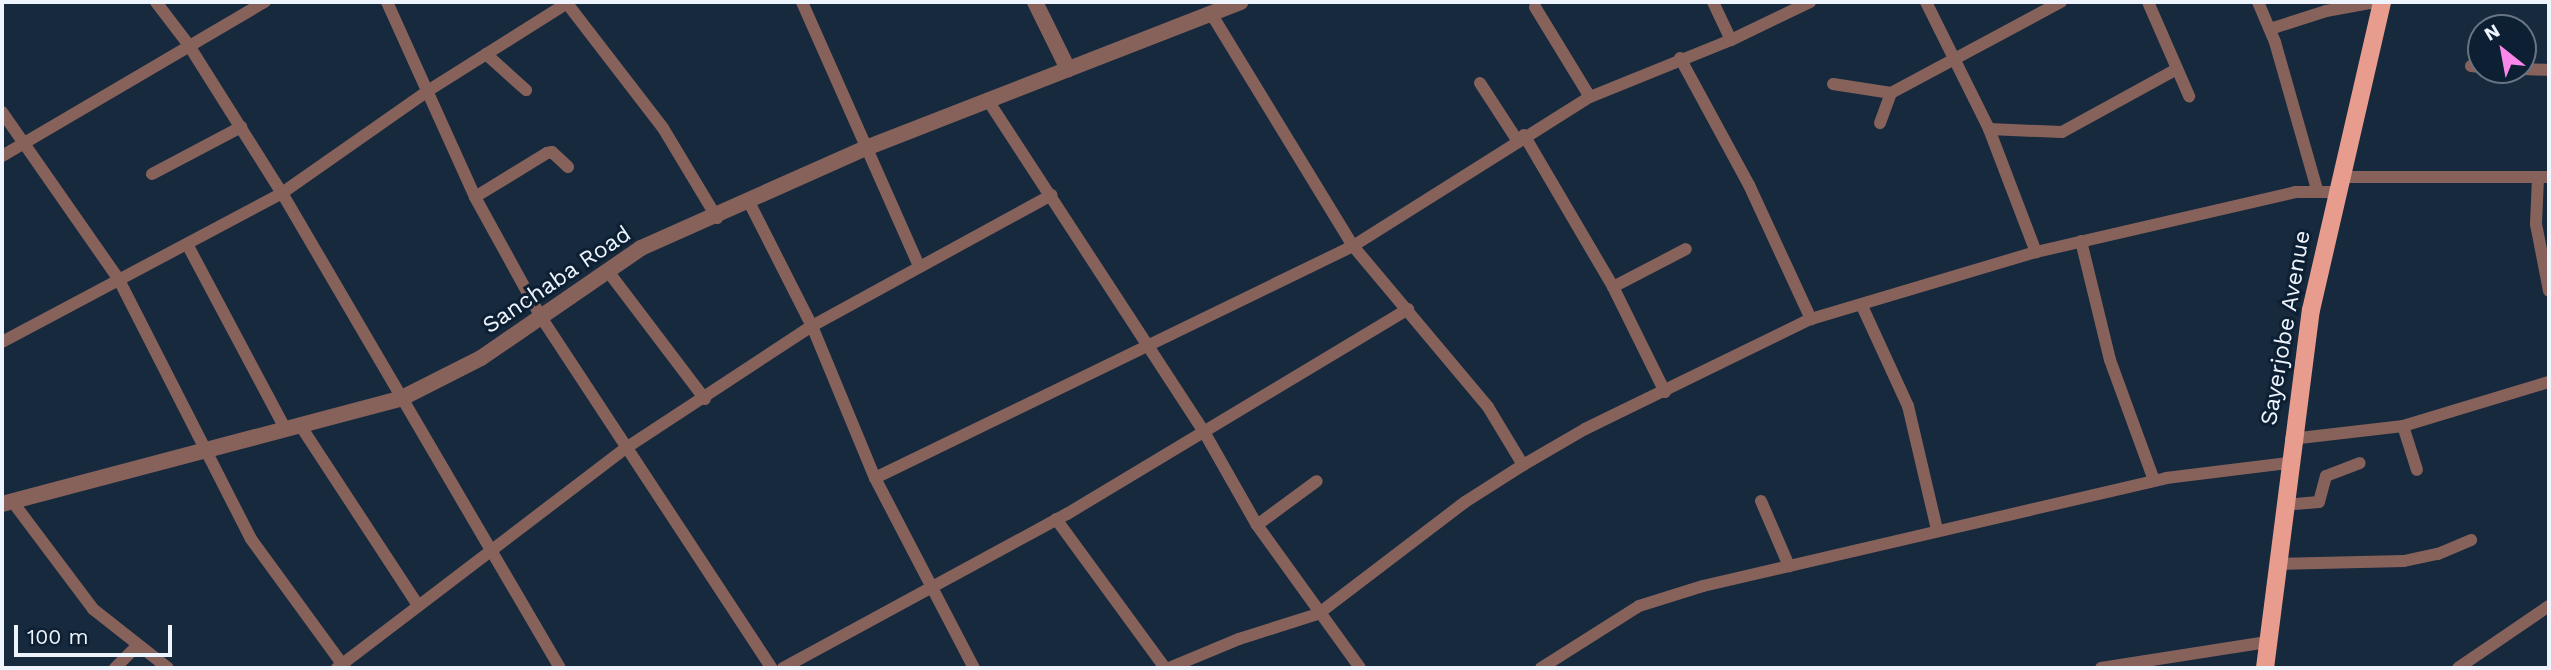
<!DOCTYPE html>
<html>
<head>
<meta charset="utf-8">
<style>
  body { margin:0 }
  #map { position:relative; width:2551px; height:670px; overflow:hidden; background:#17293d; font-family:"Work Sans",sans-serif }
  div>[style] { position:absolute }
  .minor>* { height:12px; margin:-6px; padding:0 6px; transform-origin:6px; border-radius:6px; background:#87625b }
  .tertiary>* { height:16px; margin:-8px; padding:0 8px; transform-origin:8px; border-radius:8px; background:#87625b }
  .primary>* { height:18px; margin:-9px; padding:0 9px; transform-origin:9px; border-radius:9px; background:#e89c8e }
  span { translate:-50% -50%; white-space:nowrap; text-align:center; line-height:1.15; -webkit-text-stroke:6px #0d1f32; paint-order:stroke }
  .street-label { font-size:23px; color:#edf4fd }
  .frame { position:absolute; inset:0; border:4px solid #edf4fd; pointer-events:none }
  .north { position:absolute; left:2467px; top:14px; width:70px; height:70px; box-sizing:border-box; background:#0d1f32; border:2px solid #677483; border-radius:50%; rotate:329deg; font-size:19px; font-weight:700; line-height:28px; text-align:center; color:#edf4fd }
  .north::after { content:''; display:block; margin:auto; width:24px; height:32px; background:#f888ea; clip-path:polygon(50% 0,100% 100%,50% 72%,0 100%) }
  .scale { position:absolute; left:14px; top:625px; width:158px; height:32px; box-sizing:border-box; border:4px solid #edf4fd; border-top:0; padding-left:9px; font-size:21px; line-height:24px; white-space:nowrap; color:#edf4fd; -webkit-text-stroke:5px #0d1f32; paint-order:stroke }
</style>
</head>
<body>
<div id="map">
  <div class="minor">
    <div style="left:156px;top:2px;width:53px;rotate:52.7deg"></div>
    <div style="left:188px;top:44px;width:176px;rotate:57.8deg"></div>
    <div style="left:282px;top:193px;width:550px;rotate:59.66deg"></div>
    <div style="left:387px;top:2px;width:214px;rotate:65.7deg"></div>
    <div style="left:475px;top:197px;width:137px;rotate:61.2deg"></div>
    <div style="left:541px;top:317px;width:420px;rotate:56.7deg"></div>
    <div style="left:566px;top:2px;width:159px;rotate:52.4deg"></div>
    <div style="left:663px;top:128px;width:105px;rotate:59deg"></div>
    <div style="left:802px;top:2px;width:289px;rotate:66.1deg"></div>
    <div style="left:1713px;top:2px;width:42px;rotate:64.7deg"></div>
    <div style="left:1926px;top:2px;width:142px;rotate:63.6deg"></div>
    <div style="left:1989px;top:129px;width:132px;rotate:69.1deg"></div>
    <div style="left:2148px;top:2px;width:103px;rotate:66.4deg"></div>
    <div style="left:2258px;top:2px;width:43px;rotate:67deg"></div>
    <div style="left:2275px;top:42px;width:153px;rotate:74.1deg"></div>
    <div style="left:1535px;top:7px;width:105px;rotate:58.6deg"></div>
    <div style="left:1212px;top:15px;width:271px;rotate:58.6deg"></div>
    <div style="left:1353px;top:246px;width:210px;rotate:50deg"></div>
    <div style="left:1488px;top:407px;width:68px;rotate:58.9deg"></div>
    <div style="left:2270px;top:29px;width:59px;rotate:-17.8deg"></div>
    <div style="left:2326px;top:11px;width:50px;rotate:-10.4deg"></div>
    <div style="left:486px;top:54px;width:54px;rotate:42deg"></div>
    <div style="left:1680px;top:58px;width:145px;rotate:61.5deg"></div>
    <div style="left:1749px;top:185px;width:148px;rotate:65.2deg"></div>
    <div style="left:2471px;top:66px;width:10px;rotate:6deg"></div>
    <div style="left:2523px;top:69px;width:26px;rotate:2deg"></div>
    <div style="left:1480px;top:83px;width:68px;rotate:57deg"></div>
    <div style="left:1833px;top:84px;width:59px;rotate:8.8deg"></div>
    <div style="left:987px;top:99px;width:395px;rotate:56.9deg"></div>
    <div style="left:1203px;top:430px;width:109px;rotate:60.4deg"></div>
    <div style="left:1257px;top:525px;width:176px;rotate:54.2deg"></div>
    <div style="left:2px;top:112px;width:203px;rotate:55.1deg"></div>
    <div style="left:118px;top:278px;width:293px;rotate:63deg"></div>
    <div style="left:251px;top:539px;width:160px;rotate:53.9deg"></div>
    <div style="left:1880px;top:123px;width:32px;rotate:-70deg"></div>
    <div style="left:1891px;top:93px;width:193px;rotate:-28.2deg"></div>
    <div style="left:1989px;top:129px;width:73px;rotate:2.4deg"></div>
    <div style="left:2062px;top:132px;width:131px;rotate:-28.7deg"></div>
    <div style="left:1524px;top:135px;width:176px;rotate:59.6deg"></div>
    <div style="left:2px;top:156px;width:305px;rotate:-30.4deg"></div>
    <div style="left:152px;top:174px;width:101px;rotate:-27.8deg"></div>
    <div style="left:2339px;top:177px;width:210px"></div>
    <div style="left:2538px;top:178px;width:46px;rotate:92.5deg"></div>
    <div style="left:2536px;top:224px;width:68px;rotate:79deg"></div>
    <div style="left:475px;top:197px;width:84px;rotate:-31.4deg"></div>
    <div style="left:547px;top:153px;width:5px;rotate:-11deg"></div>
    <div style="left:552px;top:152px;width:22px;rotate:43deg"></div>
    <div style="left:749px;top:202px;width:139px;rotate:63.1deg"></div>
    <div style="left:812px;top:326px;width:165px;rotate:67.5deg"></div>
    <div style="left:875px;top:478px;width:214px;rotate:62.5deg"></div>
    <div style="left:2081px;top:241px;width:122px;rotate:76.3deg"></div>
    <div style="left:2110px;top:360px;width:128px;rotate:69.9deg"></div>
    <div style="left:187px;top:244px;width:208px;rotate:62deg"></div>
    <div style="left:607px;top:270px;width:162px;rotate:52.8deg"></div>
    <div style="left:1862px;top:306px;width:110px;rotate:65.3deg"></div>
    <div style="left:1908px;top:406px;width:127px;rotate:76.8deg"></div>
    <div style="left:2px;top:342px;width:317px;rotate:-28deg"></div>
    <div style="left:282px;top:193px;width:176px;rotate:-35deg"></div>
    <div style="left:426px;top:92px;width:169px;rotate:-32.2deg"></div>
    <div style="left:1665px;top:392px;width:117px;rotate:-116.3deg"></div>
    <div style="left:1613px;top:287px;width:82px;rotate:-27.5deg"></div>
    <div style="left:300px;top:425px;width:215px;rotate:56.8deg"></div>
    <div style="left:2403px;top:426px;width:46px;rotate:72.3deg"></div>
    <div style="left:2291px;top:439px;width:113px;rotate:-6.6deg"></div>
    <div style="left:2403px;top:426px;width:152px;rotate:-16.8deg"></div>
    <div style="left:875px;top:478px;width:531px;rotate:-25.89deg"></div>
    <div style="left:1353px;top:246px;width:280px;rotate:-32.2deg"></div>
    <div style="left:1590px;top:97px;width:152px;rotate:-22deg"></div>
    <div style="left:1731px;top:40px;width:88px;rotate:-25.7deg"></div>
    <div style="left:12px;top:501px;width:135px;rotate:53.1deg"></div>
    <div style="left:93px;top:609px;width:95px;rotate:38.2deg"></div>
    <div style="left:1761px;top:501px;width:71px;rotate:66.7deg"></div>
    <div style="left:2284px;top:505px;width:35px;rotate:-5deg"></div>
    <div style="left:2319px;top:502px;width:27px;rotate:-75deg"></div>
    <div style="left:2326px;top:476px;width:36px;rotate:-21deg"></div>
    <div style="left:1056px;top:519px;width:185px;rotate:53.8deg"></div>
    <div style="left:1257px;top:525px;width:74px;rotate:-36.3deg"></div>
    <div style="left:2278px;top:564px;width:126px;rotate:-1.4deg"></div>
    <div style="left:2404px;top:561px;width:35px;rotate:-12deg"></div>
    <div style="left:2438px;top:554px;width:36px;rotate:-23deg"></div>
    <div style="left:115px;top:668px;width:31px;rotate:-45deg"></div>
    <div style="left:337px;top:668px;width:363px;rotate:-37.3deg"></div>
    <div style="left:626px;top:448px;width:222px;rotate:-33.3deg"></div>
    <div style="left:812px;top:326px;width:273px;rotate:-28.7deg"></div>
    <div style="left:783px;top:668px;width:323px;rotate:-28.5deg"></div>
    <div style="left:1067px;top:514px;width:398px;rotate:-31deg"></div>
    <div style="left:1169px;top:668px;width:76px;rotate:-22.5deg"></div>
    <div style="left:1239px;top:639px;width:83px;rotate:-17.6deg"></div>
    <div style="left:1318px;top:614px;width:185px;rotate:-37.3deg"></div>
    <div style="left:1465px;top:502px;width:69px;rotate:-32.5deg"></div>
    <div style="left:1523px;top:465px;width:72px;rotate:-30.1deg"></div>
    <div style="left:1585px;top:429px;width:251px;rotate:-26deg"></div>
    <div style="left:1811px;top:319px;width:235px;rotate:-16.6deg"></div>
    <div style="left:2036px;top:252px;width:266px;rotate:-13deg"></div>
    <div style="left:2295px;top:192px;width:40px"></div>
    <div style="left:1541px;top:668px;width:116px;rotate:-32.3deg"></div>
    <div style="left:1639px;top:606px;width:67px;rotate:-17.4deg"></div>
    <div style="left:1703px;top:586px;width:475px;rotate:-13.1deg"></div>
    <div style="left:2166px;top:478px;width:123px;rotate:-7deg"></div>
    <div style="left:2101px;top:668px;width:168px;rotate:-8.9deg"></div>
    <div style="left:2458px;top:668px;width:110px;rotate:-34.3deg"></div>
  </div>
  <div class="tertiary">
    <div style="left:1035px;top:2px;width:75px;rotate:63.8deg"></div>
    <div style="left:2px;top:504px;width:412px;rotate:-14.8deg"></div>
    <div style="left:400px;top:399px;width:91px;rotate:-26.8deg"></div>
    <div style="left:481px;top:358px;width:194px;rotate:-34.5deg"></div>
    <div style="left:641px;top:248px;width:246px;rotate:-24deg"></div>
    <div style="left:866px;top:148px;width:402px;rotate:-21.3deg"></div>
  </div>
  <div class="primary">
    <div style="left:2265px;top:668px;width:361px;rotate:-82.7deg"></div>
    <div style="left:2311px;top:310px;width:316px;rotate:-77deg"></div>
  </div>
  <div class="street-label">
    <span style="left:557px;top:280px;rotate:-34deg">Sanchaba Road</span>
    <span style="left:2286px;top:328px;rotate:-80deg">Sayerjobe Avenue</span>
  </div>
  <div class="frame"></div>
  <div class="north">N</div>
  <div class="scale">100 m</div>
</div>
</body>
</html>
